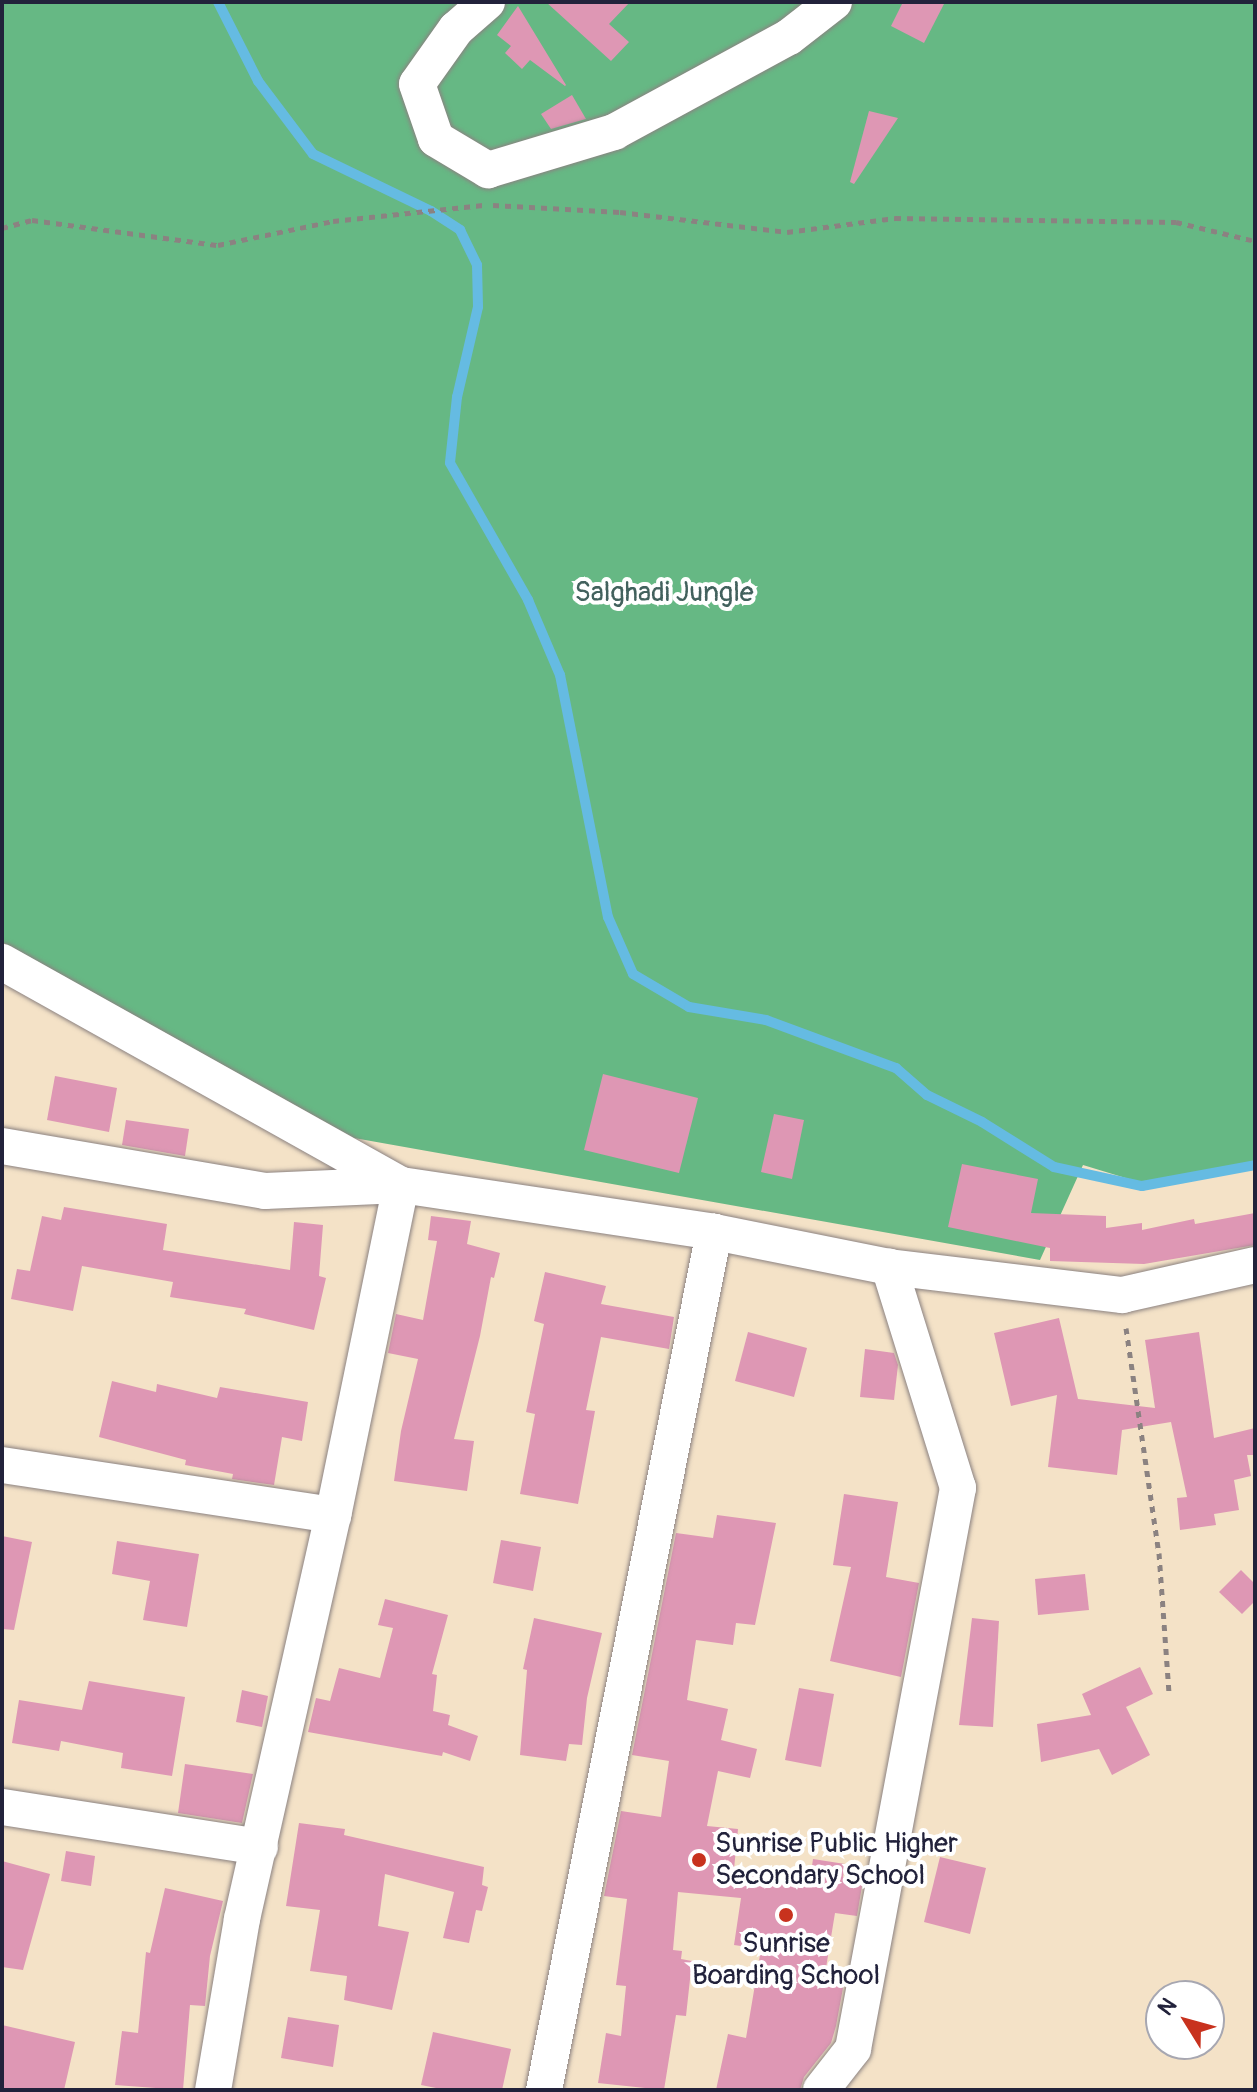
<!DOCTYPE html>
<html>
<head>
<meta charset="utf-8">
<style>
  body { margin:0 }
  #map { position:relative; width:1257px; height:2092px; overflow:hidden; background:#f4e2c7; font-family:Pangolin,sans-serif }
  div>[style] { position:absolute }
  .forest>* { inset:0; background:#66b884 }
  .stream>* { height:10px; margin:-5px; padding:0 5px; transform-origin:5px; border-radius:5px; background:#65bbe2 }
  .building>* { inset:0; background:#de97b4 }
  .path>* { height:5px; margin-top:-2.5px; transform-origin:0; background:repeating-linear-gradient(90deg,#8b8281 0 6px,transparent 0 12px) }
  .roads { filter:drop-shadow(0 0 2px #8b8281) drop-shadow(0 0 2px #8b8281) }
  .minor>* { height:36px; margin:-18px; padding:0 18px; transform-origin:18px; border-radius:18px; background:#fff }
  .dots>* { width:22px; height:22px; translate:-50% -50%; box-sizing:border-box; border:4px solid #fff; border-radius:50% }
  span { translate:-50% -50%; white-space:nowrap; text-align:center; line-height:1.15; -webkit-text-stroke:8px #fff; paint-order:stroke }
  .park-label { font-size:28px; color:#42615d }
  .poi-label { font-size:28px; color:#22223b }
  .left { translate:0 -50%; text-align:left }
  .frame { position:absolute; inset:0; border:4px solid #22223b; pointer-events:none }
  .north { position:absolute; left:1145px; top:1980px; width:80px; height:80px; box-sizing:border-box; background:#fff; border:2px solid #a7a7b1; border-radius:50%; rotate:307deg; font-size:22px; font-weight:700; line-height:32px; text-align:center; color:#22223b }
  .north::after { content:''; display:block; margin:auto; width:28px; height:36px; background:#c8321e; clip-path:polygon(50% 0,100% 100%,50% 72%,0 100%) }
</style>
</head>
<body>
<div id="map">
  <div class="forest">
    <div style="clip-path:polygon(2px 2px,1255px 2px,1255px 1161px,1142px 1183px,1083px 1165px,1040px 1260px,354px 1138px,2px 942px)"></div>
  </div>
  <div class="stream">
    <div style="left:218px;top:2px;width:89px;rotate:63.1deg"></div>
    <div style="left:258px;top:81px;width:91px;rotate:53deg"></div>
    <div style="left:313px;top:154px;width:131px;rotate:25.8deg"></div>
    <div style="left:431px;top:211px;width:35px;rotate:33deg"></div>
    <div style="left:460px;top:230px;width:39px;rotate:64deg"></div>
    <div style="left:477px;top:265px;width:42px;rotate:88.6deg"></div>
    <div style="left:478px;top:307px;width:92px;rotate:103.1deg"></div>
    <div style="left:457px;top:397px;width:66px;rotate:96.1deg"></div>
    <div style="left:450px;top:463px;width:158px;rotate:60.3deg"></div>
    <div style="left:528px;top:600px;width:82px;rotate:66.9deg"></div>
    <div style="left:560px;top:675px;width:247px;rotate:78.8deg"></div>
    <div style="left:608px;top:917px;width:62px;rotate:66.3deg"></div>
    <div style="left:633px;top:974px;width:65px;rotate:30.5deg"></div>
    <div style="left:689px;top:1007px;width:78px;rotate:9.6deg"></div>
    <div style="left:766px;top:1020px;width:139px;rotate:20.3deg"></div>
    <div style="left:896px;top:1068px;width:41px;rotate:41.1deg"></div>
    <div style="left:927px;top:1095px;width:61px;rotate:26.1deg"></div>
    <div style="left:982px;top:1122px;width:85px;rotate:32deg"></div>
    <div style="left:1054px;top:1167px;width:90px;rotate:12.2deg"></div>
    <div style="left:1142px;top:1186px;width:115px;rotate:-10.5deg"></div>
  </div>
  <div class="building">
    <div style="clip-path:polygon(546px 2px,630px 2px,609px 24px,629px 42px,611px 61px)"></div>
    <div style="clip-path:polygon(903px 2px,945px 2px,924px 43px,891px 26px)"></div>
    <div style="clip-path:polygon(518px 6px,566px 85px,565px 86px,530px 60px,522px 69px,505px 53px,511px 46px,497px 35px)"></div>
    <div style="clip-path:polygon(572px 95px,586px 119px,551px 129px,541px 114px)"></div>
    <div style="clip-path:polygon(869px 111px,898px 118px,854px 184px,850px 182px)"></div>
    <div style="clip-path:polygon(603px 1074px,698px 1098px,679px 1173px,584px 1150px)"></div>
    <div style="clip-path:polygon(55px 1076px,117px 1088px,109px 1132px,47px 1120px)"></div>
    <div style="clip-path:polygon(774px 1114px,804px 1120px,792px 1179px,761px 1172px)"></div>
    <div style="clip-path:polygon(126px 1120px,189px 1129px,185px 1156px,122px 1145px)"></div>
    <div style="clip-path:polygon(962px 1164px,1038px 1179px,1031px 1213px,1106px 1216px,1106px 1228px,1142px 1223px,1142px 1230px,1194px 1219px,1195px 1224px,1255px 1213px,1255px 1245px,1144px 1264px,1050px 1261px,1050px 1248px,948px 1227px)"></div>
    <div style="clip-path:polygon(64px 1207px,167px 1224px,163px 1250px,290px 1270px,294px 1222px,323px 1225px,319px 1276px,326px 1278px,314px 1330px,244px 1314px,246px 1309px,170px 1297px,173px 1282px,82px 1266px,73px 1311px,11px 1299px,17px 1269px,30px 1271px,42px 1216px,61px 1220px)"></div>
    <div style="clip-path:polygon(431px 1216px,471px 1221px,467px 1244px,500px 1253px,494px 1278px,491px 1277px,480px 1336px,454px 1439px,474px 1441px,467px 1491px,394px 1481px,401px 1431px,418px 1359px,388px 1353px,396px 1314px,423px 1320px,437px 1241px,428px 1240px)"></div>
    <div style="clip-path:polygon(545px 1272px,606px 1286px,601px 1304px,674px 1317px,669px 1349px,601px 1337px,586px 1410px,595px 1411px,578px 1504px,520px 1494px,535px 1414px,526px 1412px,544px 1324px,534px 1321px)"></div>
    <div style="clip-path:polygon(1059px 1318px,1078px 1399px,1155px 1408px,1145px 1340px,1199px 1332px,1214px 1438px,1255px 1428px,1255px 1455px,1247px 1455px,1251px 1476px,1234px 1480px,1239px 1510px,1214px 1514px,1216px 1525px,1180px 1530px,1177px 1498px,1187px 1497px,1171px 1422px,1122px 1430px,1117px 1475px,1048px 1467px,1057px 1395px,1011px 1406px,994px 1333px)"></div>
    <div style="clip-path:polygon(748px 1332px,807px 1348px,794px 1397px,735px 1381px)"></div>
    <div style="clip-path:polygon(865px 1349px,894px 1353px,898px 1365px,894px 1400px,860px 1397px)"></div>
    <div style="clip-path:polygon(112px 1381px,156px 1392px,157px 1384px,217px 1398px,220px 1387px,308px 1402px,302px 1441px,282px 1437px,274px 1485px,232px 1479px,233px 1474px,185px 1465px,186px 1460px,99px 1437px)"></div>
    <div style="clip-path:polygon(844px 1494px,898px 1502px,886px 1577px,919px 1583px,901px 1677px,830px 1661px,851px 1567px,833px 1565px)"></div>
    <div style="clip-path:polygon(717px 1515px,776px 1523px,755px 1625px,736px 1623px,733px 1645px,696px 1640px,687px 1700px,728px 1709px,721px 1740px,757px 1749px,750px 1778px,718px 1771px,707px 1826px,738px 1829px,734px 1869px,810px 1880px,813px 1859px,845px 1864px,843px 1877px,863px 1880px,857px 1916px,835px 1913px,825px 1974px,845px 1977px,836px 2026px,831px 2043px,804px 2077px,800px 2090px,716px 2090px,728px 2034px,746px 2038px,761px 1949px,734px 1945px,741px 1898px,678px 1892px,673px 1950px,682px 1951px,681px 1959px,692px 1961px,686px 2016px,676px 2015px,664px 2090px,598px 2083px,606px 2033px,621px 2036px,626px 1986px,616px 1985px,627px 1899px,604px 1896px,621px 1811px,661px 1817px,669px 1761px,632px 1755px,676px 1533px,713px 1538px)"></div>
    <div style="clip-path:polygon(2px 1536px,32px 1542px,14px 1630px,2px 1629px)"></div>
    <div style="clip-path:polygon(501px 1540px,541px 1547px,533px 1591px,493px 1583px)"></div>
    <div style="clip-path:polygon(117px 1541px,199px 1554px,187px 1627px,143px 1620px,150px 1581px,112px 1574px)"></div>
    <div style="clip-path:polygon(1241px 1570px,1255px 1584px,1255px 1601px,1242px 1614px,1219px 1592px)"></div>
    <div style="clip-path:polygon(1085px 1574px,1089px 1610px,1038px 1615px,1035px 1579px)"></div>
    <div style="clip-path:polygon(385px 1599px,448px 1615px,432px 1674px,437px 1675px,433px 1711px,450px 1715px,448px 1725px,478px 1736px,470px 1761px,443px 1752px,442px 1756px,308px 1732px,316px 1698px,330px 1701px,339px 1668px,380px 1678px,393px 1628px,378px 1625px)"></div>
    <div style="clip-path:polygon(534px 1618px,602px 1633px,587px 1698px,582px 1745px,569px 1744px,566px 1761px,520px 1755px,527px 1670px,523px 1669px)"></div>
    <div style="clip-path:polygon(972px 1618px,999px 1621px,993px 1727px,959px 1725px)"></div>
    <div style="clip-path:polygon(1140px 1667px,1153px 1694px,1126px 1707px,1150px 1755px,1112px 1775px,1099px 1749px,1041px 1762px,1037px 1724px,1091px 1715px,1082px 1694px)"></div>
    <div style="clip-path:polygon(89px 1681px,185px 1697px,172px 1776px,121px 1768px,123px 1753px,61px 1741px,59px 1751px,12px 1743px,19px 1700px,82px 1710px)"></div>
    <div style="clip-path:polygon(799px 1688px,834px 1694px,821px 1767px,785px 1760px)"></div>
    <div style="clip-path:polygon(242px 1690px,268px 1696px,262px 1727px,236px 1722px)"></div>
    <div style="clip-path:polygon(185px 1764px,253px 1774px,242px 1823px,178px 1813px)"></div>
    <div style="clip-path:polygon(299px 1823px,345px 1829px,344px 1835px,484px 1867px,482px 1885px,488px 1887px,482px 1911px,476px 1910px,469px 1943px,443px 1938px,454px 1892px,385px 1874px,378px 1926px,409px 1932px,392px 2010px,344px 2000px,347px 1976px,310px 1971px,320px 1910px,286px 1906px)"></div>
    <div style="clip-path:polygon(66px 1851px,95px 1856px,91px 1886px,61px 1881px)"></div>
    <div style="clip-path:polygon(940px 1857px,986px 1868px,970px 1934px,924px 1922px)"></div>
    <div style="clip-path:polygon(2px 1861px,50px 1874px,23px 1970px,2px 1967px)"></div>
    <div style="clip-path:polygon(165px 1888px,223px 1901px,210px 1956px,205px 2006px,190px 2005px,183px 2090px,115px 2085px,122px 2031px,138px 2033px,146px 1952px,150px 1953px)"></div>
    <div style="clip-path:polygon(288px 2017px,339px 2025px,333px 2067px,281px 2058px)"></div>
    <div style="clip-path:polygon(2px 2025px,75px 2042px,64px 2090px,2px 2090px)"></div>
    <div style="clip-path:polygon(433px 2032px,511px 2049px,502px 2090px,446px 2090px,421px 2085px)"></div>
  </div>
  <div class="path">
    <div style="left:493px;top:205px;width:127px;rotate:3.2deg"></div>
    <div style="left:620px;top:212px;width:168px;rotate:6.8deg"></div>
    <div style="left:787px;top:232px;width:109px;rotate:-7.4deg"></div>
    <div style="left:895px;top:218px;width:281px;rotate:0.8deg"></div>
    <div style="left:1176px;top:222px;width:81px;rotate:13.5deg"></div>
    <div style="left:2px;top:228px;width:31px;rotate:-15deg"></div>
    <div style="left:32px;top:220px;width:188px;rotate:7.7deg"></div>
    <div style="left:218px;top:245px;width:117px;rotate:-11.8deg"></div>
    <div style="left:333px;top:221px;width:151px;rotate:-6.1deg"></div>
    <div style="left:1126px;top:1328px;width:227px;rotate:81.7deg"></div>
    <div style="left:1159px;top:1553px;width:140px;rotate:85.9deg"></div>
  </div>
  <div class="roads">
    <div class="minor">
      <div style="left:487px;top:2px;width:41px;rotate:138.9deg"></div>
      <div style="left:456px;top:29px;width:67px;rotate:125.3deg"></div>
      <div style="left:417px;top:84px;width:58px;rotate:70.9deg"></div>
      <div style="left:436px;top:139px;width:61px;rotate:30.8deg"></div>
      <div style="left:488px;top:170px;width:132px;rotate:-16.8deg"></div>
      <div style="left:614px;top:132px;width:199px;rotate:-28.5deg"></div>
      <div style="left:789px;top:37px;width:57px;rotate:-37.9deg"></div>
      <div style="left:2px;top:962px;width:457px;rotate:29.2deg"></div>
      <div style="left:401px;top:1185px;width:317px;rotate:8.5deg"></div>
      <div style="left:714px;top:1232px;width:178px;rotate:11.3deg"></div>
      <div style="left:889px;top:1267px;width:235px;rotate:6.9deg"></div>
      <div style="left:1122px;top:1295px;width:136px;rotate:-12.7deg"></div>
      <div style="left:2px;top:1146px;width:267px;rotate:9.7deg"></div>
      <div style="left:265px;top:1191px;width:136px;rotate:-2.5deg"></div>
      <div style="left:401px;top:1185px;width:337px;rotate:101.6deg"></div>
      <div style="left:333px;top:1515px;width:414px;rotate:102.7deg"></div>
      <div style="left:242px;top:1919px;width:173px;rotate:99.6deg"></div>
      <div style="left:2px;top:1465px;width:335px;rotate:8.6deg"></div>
      <div style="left:2px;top:1807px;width:261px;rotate:8.8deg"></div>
      <div style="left:544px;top:2090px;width:875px;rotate:-78.79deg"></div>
      <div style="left:821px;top:2090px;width:52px;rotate:-52deg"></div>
      <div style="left:853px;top:2049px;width:571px;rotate:-79.4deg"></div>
      <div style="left:958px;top:1488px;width:232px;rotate:-107.3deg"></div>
    </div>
  </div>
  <div class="dots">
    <div style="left:699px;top:1860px;background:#c8321e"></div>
    <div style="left:786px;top:1915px;background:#c8321e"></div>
  </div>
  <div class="park-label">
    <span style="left:664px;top:593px">Salghadi Jungle</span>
  </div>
  <div class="poi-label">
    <span class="left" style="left:715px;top:1860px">Sunrise Public Higher<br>Secondary School</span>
    <span style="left:786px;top:1960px">Sunrise<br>Boarding School</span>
  </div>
  <div class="frame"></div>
  <div class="north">N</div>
</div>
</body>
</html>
